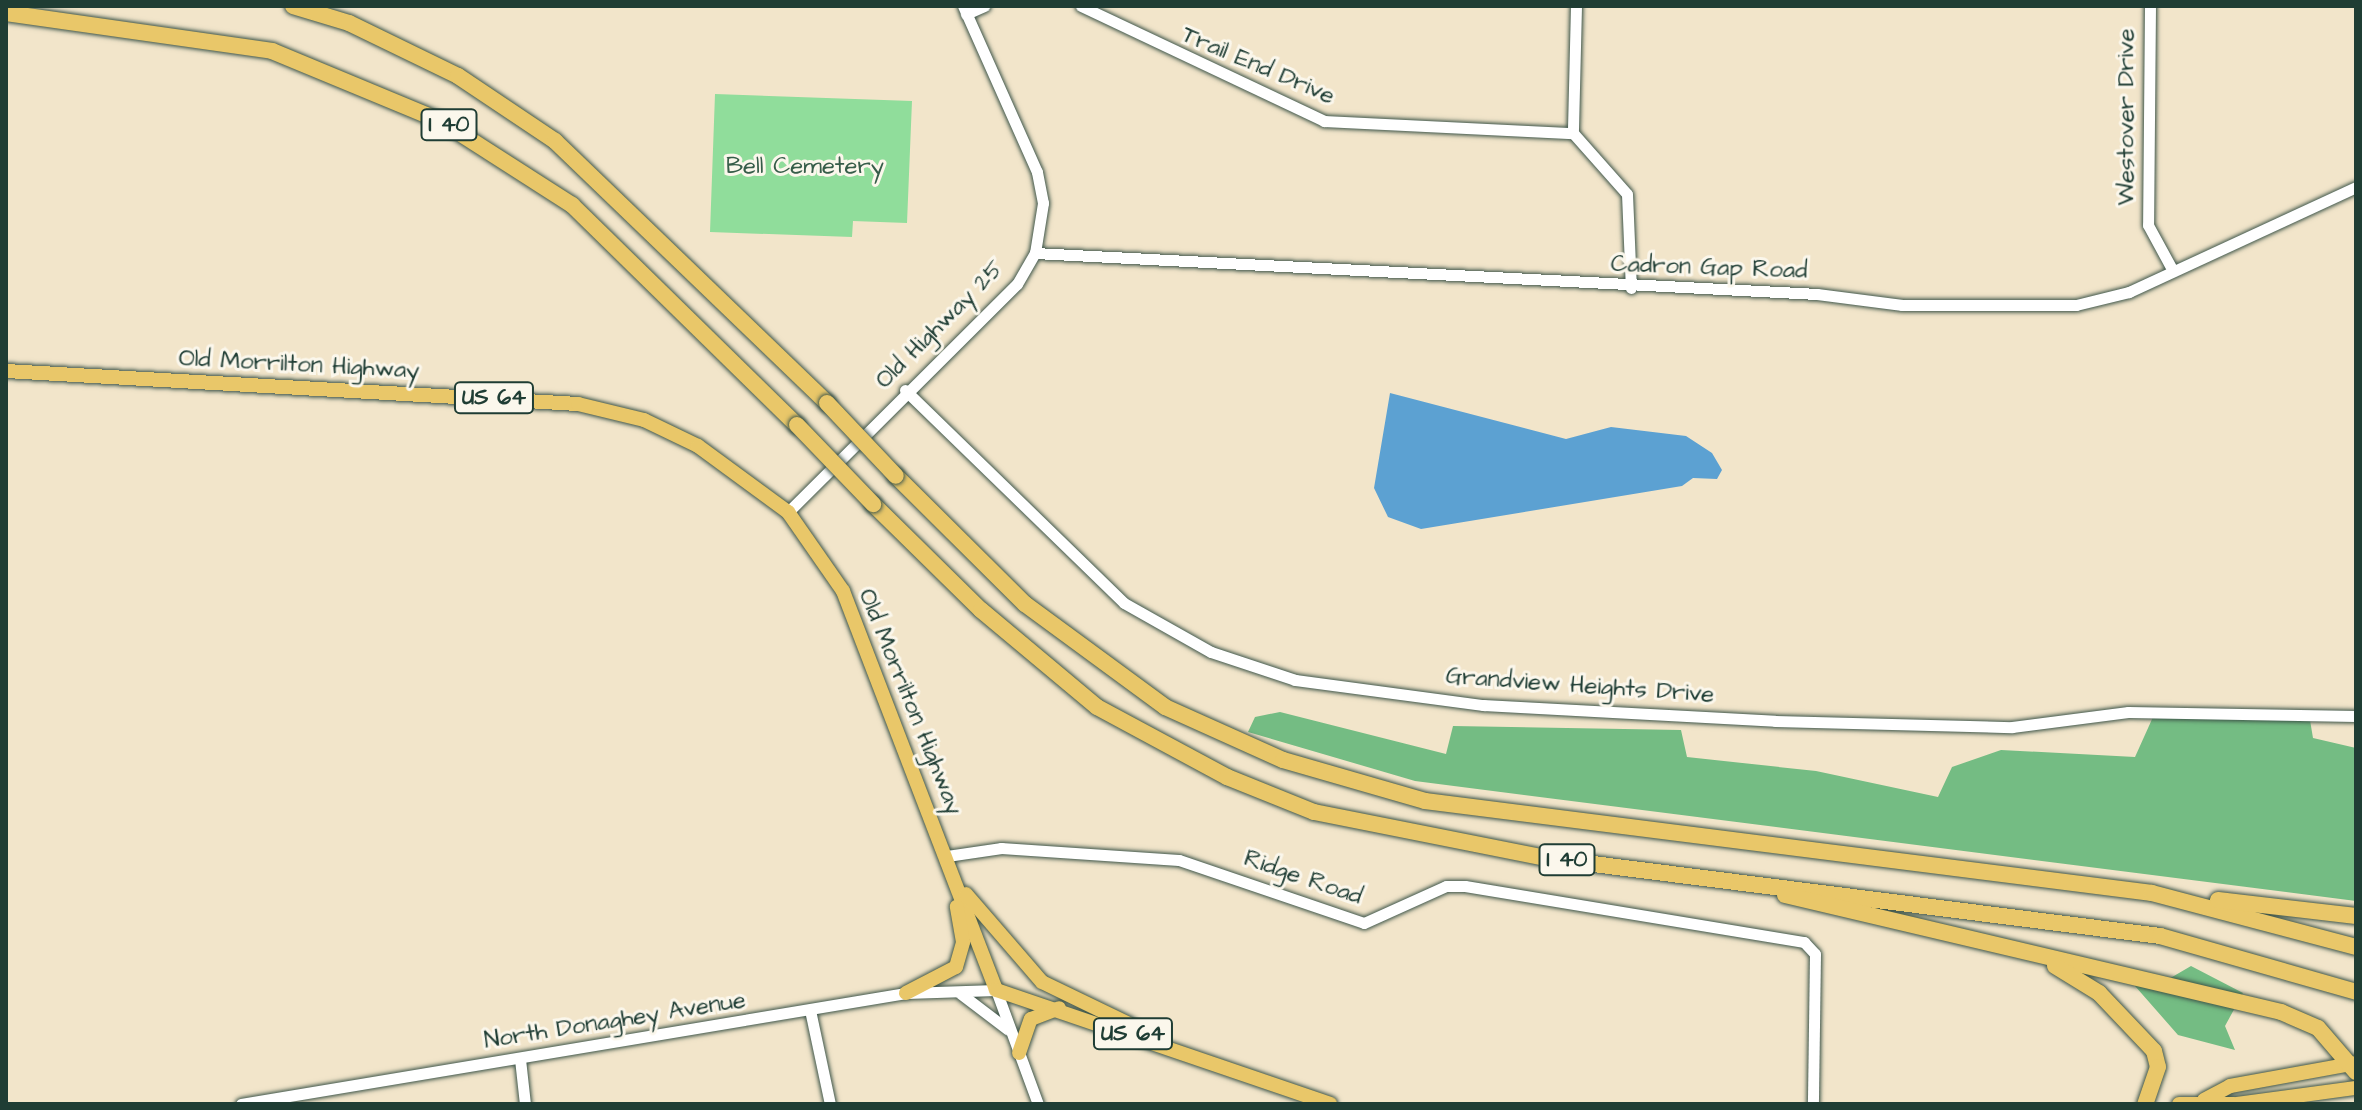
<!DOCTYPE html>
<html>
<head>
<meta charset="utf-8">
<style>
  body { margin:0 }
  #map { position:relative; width:2362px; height:1110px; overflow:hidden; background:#f2e5ca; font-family:"Architects Daughter",sans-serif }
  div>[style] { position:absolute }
  .green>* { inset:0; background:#90dd9b }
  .forest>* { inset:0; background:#74bc83 }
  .water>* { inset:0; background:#5ca1d2 }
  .roads { filter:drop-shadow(0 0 2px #3f564a) drop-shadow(0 0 2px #3f564a) }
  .minor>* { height:11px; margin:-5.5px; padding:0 5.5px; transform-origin:5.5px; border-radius:5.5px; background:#fff }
  .major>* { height:14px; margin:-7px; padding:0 7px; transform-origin:7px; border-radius:7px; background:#e9c769 }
  .highway>* { height:16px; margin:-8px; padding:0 8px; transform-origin:8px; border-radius:8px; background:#e9c769 }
  .bridges { filter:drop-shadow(0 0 2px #3f564a) drop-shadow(0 0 2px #3f564a) }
  .highway-bridge>* { height:16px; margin:-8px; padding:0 8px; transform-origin:8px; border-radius:8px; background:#e9c769 }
  span { translate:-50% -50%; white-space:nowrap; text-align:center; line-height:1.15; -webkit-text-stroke:6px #fbf7ec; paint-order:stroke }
  .shield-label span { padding:2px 6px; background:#fbf7ec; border:2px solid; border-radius:6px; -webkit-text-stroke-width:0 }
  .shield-label { font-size:22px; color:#1f3d34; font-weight:700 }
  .street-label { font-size:24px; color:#1f3d34 }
  .park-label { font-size:24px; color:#365d49 }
  .frame { position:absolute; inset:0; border:8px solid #1f3d34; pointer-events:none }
</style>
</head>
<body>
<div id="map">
  <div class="green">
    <div style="clip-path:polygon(715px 94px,912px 101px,907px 223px,853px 221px,852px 237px,710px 232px)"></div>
  </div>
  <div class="forest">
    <div style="clip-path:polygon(1280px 712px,1446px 754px,1453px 726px,1681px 730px,1687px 757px,1816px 771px,1938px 797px,1952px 767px,2001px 750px,2135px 757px,2153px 717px,2310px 720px,2313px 738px,2356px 748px,2356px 901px,1415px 781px,1248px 732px,1255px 717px)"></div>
    <div style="clip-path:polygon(2191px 966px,2243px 993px,2225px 1026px,2235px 1050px,2178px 1035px,2135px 986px,2137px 970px,2167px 980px)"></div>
  </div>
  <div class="water">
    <div style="clip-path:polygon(1390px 393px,1566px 439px,1611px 427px,1686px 436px,1712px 453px,1722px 470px,1717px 479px,1693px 478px,1682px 486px,1421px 529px,1388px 517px,1374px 488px)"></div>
  </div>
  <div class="roads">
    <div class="minor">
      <div style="left:1081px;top:6px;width:269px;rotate:25.3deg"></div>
      <div style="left:1324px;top:121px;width:249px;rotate:2.8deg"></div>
      <div style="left:1576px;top:6px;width:127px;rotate:91.4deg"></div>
      <div style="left:1573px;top:133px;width:81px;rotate:48.5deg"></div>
      <div style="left:1627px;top:194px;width:94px;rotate:87.6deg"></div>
      <div style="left:2150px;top:6px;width:219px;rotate:90.5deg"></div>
      <div style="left:2148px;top:225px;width:52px;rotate:61.5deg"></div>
      <div style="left:966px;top:14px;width:20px;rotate:-24deg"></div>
      <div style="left:1035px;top:253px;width:783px;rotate:3deg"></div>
      <div style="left:1817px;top:294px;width:86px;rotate:7.4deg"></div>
      <div style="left:1902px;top:305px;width:174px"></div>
      <div style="left:2076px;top:305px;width:55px;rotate:-13.8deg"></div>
      <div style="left:2129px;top:292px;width:250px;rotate:-24.8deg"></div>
      <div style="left:905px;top:390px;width:305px;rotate:44.2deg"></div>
      <div style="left:1124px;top:603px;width:100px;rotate:29.4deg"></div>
      <div style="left:1211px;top:652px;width:89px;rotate:18.4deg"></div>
      <div style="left:1295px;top:680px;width:190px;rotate:7.6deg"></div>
      <div style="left:1483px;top:705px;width:292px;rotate:3.1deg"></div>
      <div style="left:1775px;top:721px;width:237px;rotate:1.5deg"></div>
      <div style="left:2012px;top:727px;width:117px;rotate:-7.4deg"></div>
      <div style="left:2128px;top:712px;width:228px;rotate:1deg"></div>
      <div style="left:788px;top:512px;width:323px;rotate:-44.9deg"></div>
      <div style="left:1017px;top:284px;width:36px;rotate:-60deg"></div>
      <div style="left:1035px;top:253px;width:51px;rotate:-80.9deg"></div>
      <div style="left:1043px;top:203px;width:32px;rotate:-101deg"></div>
      <div style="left:1037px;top:172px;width:182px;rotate:-114deg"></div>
      <div style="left:947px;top:856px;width:55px;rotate:-8.4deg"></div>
      <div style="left:1001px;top:848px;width:178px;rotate:3.9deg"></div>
      <div style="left:1179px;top:860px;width:195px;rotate:18.8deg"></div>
      <div style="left:1364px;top:923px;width:90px;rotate:-24.3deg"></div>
      <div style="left:1446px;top:886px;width:19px"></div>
      <div style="left:1465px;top:886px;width:344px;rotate:9.4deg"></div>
      <div style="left:1804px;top:942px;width:16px;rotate:47deg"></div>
      <div style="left:1815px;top:954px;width:150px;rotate:90.8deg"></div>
      <div style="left:961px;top:994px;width:58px;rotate:37.3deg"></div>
      <div style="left:810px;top:1010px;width:96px;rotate:78deg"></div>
      <div style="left:520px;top:1059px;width:45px;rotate:83.7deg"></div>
      <div style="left:241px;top:1104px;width:674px;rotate:-9.48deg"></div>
      <div style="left:906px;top:993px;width:90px;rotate:-1.9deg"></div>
      <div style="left:996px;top:990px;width:121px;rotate:69.8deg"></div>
    </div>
    <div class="major">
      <div style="left:6px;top:371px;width:573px;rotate:3.3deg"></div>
      <div style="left:578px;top:404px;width:68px;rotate:13.6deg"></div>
      <div style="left:644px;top:420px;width:60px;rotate:25.7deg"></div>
      <div style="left:698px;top:446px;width:112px;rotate:36.3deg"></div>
      <div style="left:788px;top:512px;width:96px;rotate:55.2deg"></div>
      <div style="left:843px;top:591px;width:427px;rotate:69deg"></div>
      <div style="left:996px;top:990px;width:353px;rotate:18.8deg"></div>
      <div style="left:966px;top:894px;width:116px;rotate:49.2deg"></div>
      <div style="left:1042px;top:982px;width:99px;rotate:25.8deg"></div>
      <div style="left:906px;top:993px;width:56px;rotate:-27.5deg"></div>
      <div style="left:956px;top:967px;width:26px;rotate:-74deg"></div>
      <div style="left:963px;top:942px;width:36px;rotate:-100deg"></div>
      <div style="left:1019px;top:1053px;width:36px;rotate:-71deg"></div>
      <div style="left:1031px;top:1019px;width:30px;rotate:-21deg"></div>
      <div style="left:2204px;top:1100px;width:30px;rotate:-28deg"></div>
      <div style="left:2230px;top:1086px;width:128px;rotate:-10.3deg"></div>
      <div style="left:2179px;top:1104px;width:55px"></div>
      <div style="left:2237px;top:1104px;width:120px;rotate:-7.7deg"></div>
    </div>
    <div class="highway">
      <div style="left:293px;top:6px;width:59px;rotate:16.9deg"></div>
      <div style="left:349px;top:23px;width:121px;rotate:25.9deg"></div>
      <div style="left:458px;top:76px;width:117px;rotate:33.8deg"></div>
      <div style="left:555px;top:141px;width:378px;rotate:43.9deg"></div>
      <div style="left:6px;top:13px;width:269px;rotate:8.1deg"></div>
      <div style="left:272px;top:51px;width:183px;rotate:22.5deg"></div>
      <div style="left:441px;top:121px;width:156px;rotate:32.7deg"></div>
      <div style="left:572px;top:205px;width:315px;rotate:44.4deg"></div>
      <div style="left:896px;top:476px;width:182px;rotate:44.8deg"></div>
      <div style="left:1025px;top:604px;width:174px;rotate:36.3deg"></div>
      <div style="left:1165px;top:707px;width:129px;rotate:24.2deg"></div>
      <div style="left:1283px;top:760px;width:148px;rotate:16.1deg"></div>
      <div style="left:1425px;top:801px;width:733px;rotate:7.21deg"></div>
      <div style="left:2152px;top:893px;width:211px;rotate:14.8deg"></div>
      <div style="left:873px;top:504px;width:151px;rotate:44.5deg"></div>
      <div style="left:981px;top:610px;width:151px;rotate:39.9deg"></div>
      <div style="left:1097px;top:707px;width:148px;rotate:28.3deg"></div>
      <div style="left:1227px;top:777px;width:94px;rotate:21.9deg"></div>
      <div style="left:1314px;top:812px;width:237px;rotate:11.2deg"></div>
      <div style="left:1546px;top:858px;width:619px;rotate:7.24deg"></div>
      <div style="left:2160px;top:936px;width:204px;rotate:15.9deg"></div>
      <div style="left:1785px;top:895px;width:510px;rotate:13.27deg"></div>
      <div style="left:2281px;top:1012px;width:40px;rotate:23.4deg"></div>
      <div style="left:2318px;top:1028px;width:58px;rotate:49.2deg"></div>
      <div style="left:2218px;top:900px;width:139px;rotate:6.6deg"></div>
      <div style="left:2055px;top:966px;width:52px;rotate:31.5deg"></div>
      <div style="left:2099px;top:993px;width:80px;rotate:46.5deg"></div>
      <div style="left:2154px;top:1051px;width:16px;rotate:76deg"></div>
      <div style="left:2158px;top:1067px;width:39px;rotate:109deg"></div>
    </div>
  </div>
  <div class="bridges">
    <div class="highway-bridge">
      <div style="left:827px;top:403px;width:100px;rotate:46.6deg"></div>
      <div style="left:797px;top:425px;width:110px;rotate:46.1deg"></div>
    </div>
  </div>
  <div class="shield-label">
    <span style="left:449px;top:125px">I 40</span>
    <span style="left:494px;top:398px">US 64</span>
    <span style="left:1567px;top:860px">I 40</span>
    <span style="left:1133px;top:1034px">US 64</span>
  </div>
  <div class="street-label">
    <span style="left:1258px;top:66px;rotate:23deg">Trail End Drive</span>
    <span style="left:2127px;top:117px;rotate:-90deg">Westover Drive</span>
    <span style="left:1709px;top:268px;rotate:2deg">Cadron Gap Road</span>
    <span style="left:940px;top:325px;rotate:-45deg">Old Highway 25</span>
    <span style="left:299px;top:365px;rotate:3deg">Old Morrilton Highway</span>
    <span style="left:1580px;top:686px;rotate:4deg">Grandview Heights Drive</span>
    <span style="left:910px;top:702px;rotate:68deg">Old Morrilton Highway</span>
    <span style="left:1303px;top:878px;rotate:19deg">Ridge Road</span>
    <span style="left:615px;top:1021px;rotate:-9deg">North Donaghey Avenue</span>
  </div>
  <div class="park-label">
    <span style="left:805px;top:167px">Bell Cemetery</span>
  </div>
  <div class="frame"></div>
</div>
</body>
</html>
